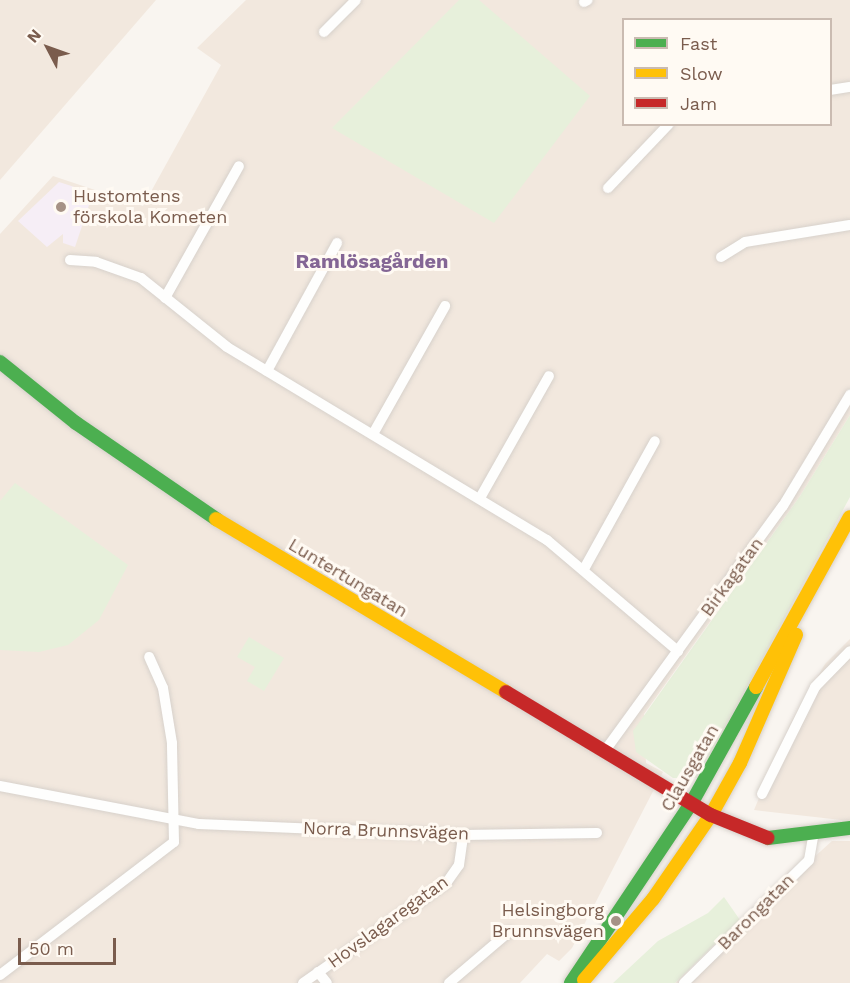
<!DOCTYPE html>
<html>
<head>
<meta charset="utf-8">
<style>
  body { margin:0 }
  #map { position:relative; width:850px; height:983px; overflow:hidden; background:#f9f5f0; font-family:"Work Sans",sans-serif }
  div>[style] { position:absolute }
  .residential>* { inset:0; background:#f2e8de }
  .education>* { inset:0; background:#f6eef6 }
  .green>* { inset:0; background:#e7f0db }
  .roads { filter:drop-shadow(0 0 2px #d7d1cb) drop-shadow(0 0 2px #d7d1cb) }
  .street>* { height:10px; margin:-5px; padding:0 5px; transform-origin:5px; border-radius:5px; background:#fefefd }
  .fast>* { height:14px; margin:-7px; padding:0 7px; transform-origin:7px; border-radius:7px; background:#4caf50 }
  .slow>* { height:14px; margin:-7px; padding:0 7px; transform-origin:7px; border-radius:7px; background:#ffc107 }
  .jam>* { height:14px; margin:-7px; padding:0 7px; transform-origin:7px; border-radius:7px; background:#c62828 }
  .dots>* { width:16px; height:16px; translate:-50% -50%; box-sizing:border-box; border:3px solid #fffaf3; border-radius:50% }
  span { translate:-50% -50%; white-space:nowrap; text-align:center; line-height:1.15; -webkit-text-stroke:6px #fffaf3; paint-order:stroke }
  .poi-label { font-size:18px; color:#7a5c4d }
  .left { translate:0 -50%; text-align:left }
  .right { translate:-100% -50%; text-align:right }
  .street-label { font-size:18px; color:#7a5c4d }
  .neighbourhood-label { font-size:20px; color:#846695; font-weight:700 }
  .legend { position:absolute; left:622px; top:18px; width:210px; height:108px; box-sizing:border-box; background:#fffaf3; border:2px solid #cabbb1; margin:0; padding:8px 10px; list-style:none; font-size:18px; color:#7a5c4d }
  .legend li { display:flex; align-items:center; gap:12px; height:30px }
  .legend b { width:30px; border:2px solid #cabbb1 }
  .north { position:absolute; left:18px; top:18px; width:60px; height:60px; -webkit-text-stroke:4px #fffaf3; paint-order:stroke; rotate:311deg; font-size:16px; font-weight:700; line-height:24px; text-align:center; color:#7a5c4d }
  .north::after { content:''; display:block; margin:auto; width:21px; height:27px; background:#7a5c4d; clip-path:polygon(50% 0,100% 100%,50% 72%,0 100%) }
  .scale { position:absolute; left:18px; top:938px; width:98px; height:27px; box-sizing:border-box; border:3px solid #7a5c4d; border-top:0; padding-left:8px; font-size:18px; line-height:21px; white-space:nowrap; color:#7a5c4d; -webkit-text-stroke:4px #fffaf3; paint-order:stroke }
</style>
</head>
<body>
<div id="map">
  <div class="residential">
    <div style="clip-path:polygon(0 0,156px 0,0 180px)"></div>
    <div style="clip-path:polygon(evenodd,246px 0,850px 0,850px 415px,800px 496px,644px 714px,646px 763px,663px 772px,572px 948px,559px 961px,547px 954px,520px 983px,0 983px,0 234px,53px 176px,143px 206px,221px 65px,197px 48px,246px 0,624px 20px,830px 20px,830px 124px,624px 124px,624px 20px)"></div>
    <div style="clip-path:polygon(850px 639px,850px 821px,754px 810px,790px 724px,825px 664px)"></div>
    <div style="clip-path:polygon(832px 841px,850px 841px,850px 983px,675px 983px)"></div>
  </div>
  <div class="education">
    <div style="clip-path:polygon(59px 182px,93px 193px,75px 247px,63px 243px,63px 234px,47px 247px,18px 221px)"></div>
  </div>
  <div class="green">
    <div style="clip-path:polygon(459px 0,479px 0,590px 96px,494px 223px,332px 128px)"></div>
    <div style="clip-path:polygon(850px 415px,850px 497px,698px 778px,673px 778px,636px 752px,633px 731px,800px 496px)"></div>
    <div style="clip-path:polygon(15px 483px,128px 565px,99px 620px,68px 645px,39px 652px,0 650px,0 501px)"></div>
    <div style="clip-path:polygon(249px 637px,284px 658px,264px 691px,247px 681px,255px 667px,237px 657px)"></div>
    <div style="clip-path:polygon(724px 897px,740px 920px,675px 983px,613px 983px,658px 941px,708px 913px)"></div>
  </div>
  <div class="roads">
    <div class="street">
      <div style="left:584px;top:2px;width:4px;rotate:-27deg"></div>
      <div style="left:324px;top:32px;width:45px;rotate:-45deg"></div>
      <div style="left:830px;top:90px;width:20px;rotate:-9deg"></div>
      <div style="left:608px;top:188px;width:88px;rotate:-46.4deg"></div>
      <div style="left:721px;top:257px;width:28px;rotate:-32deg"></div>
      <div style="left:745px;top:242px;width:106px;rotate:-9.2deg"></div>
      <div style="left:70px;top:260px;width:26px;rotate:4deg"></div>
      <div style="left:96px;top:262px;width:48px;rotate:19.6deg"></div>
      <div style="left:141px;top:278px;width:110px;rotate:38.7deg"></div>
      <div style="left:227px;top:347px;width:374px;rotate:31.1deg"></div>
      <div style="left:547px;top:540px;width:172px;rotate:40.3deg"></div>
      <div style="left:165px;top:298px;width:151px;rotate:-60.7deg"></div>
      <div style="left:267px;top:371px;width:146px;rotate:-61.3deg"></div>
      <div style="left:373px;top:434px;width:147px;rotate:-60.6deg"></div>
      <div style="left:480px;top:498px;width:140px;rotate:-60.5deg"></div>
      <div style="left:584px;top:569px;width:146px;rotate:-61deg"></div>
      <div style="left:604px;top:752px;width:304px;rotate:-54deg"></div>
      <div style="left:783px;top:506px;width:130px;rotate:-58.9deg"></div>
      <div style="left:0;top:786px;width:203px;rotate:10.8deg"></div>
      <div style="left:199px;top:824px;width:264px;rotate:2.4deg"></div>
      <div style="left:463px;top:835px;width:134px;rotate:-0.9deg"></div>
      <div style="left:762px;top:794px;width:119px;rotate:-63.6deg"></div>
      <div style="left:815px;top:687px;width:50px;rotate:-45.8deg"></div>
      <div style="left:318px;top:972px;width:14px;rotate:51deg"></div>
      <div style="left:0;top:975px;width:219px;rotate:-37.4deg"></div>
      <div style="left:174px;top:842px;width:99px;rotate:-91.2deg"></div>
      <div style="left:172px;top:743px;width:56px;rotate:-99.3deg"></div>
      <div style="left:163px;top:688px;width:34px;rotate:-114deg"></div>
      <div style="left:303px;top:983px;width:176px;rotate:-35deg"></div>
      <div style="left:447px;top:882px;width:21px;rotate:-55deg"></div>
      <div style="left:459px;top:865px;width:30px;rotate:-82deg"></div>
      <div style="left:449px;top:983px;width:79px;rotate:-40.4deg"></div>
      <div style="left:684px;top:983px;width:175px;rotate:-44.5deg"></div>
      <div style="left:809px;top:860px;width:27px;rotate:-80deg"></div>
    </div>
    <div class="fast">
      <div style="left:0;top:362px;width:97px;rotate:38.8deg"></div>
      <div style="left:76px;top:423px;width:170px;rotate:34.4deg"></div>
      <div style="left:768px;top:838px;width:83px;rotate:-7deg"></div>
      <div style="left:571px;top:983px;width:216px;rotate:-56.2deg"></div>
      <div style="left:691px;top:804px;width:134px;rotate:-60.9deg"></div>
    </div>
    <div class="slow">
      <div style="left:216px;top:519px;width:338px;rotate:30.8deg"></div>
      <div style="left:756px;top:687px;width:194px;rotate:-61.1deg"></div>
      <div style="left:584px;top:980px;width:106px;rotate:-49.6deg"></div>
      <div style="left:653px;top:899px;width:102px;rotate:-55.4deg"></div>
      <div style="left:711px;top:815px;width:60px;rotate:-60.9deg"></div>
      <div style="left:740px;top:763px;width:140px;rotate:-66.4deg"></div>
    </div>
    <div class="jam">
      <div style="left:506px;top:692px;width:239px;rotate:31deg"></div>
      <div style="left:711px;top:815px;width:61px;rotate:22deg"></div>
    </div>
  </div>
  <div class="dots">
    <div style="left:61px;top:207px;background:#a69286"></div>
    <div style="left:616px;top:921px;background:#a69286"></div>
  </div>
  <div class="poi-label">
    <span class="left" style="left:73px;top:207px">Hustomtens<br>förskola Kometen</span>
    <span class="right" style="left:604px;top:921px">Helsingborg<br>Brunnsvägen</span>
  </div>
  <div class="street-label">
    <span style="left:732px;top:577px;rotate:-54deg">Birkagatan</span>
    <span style="left:348px;top:578px;rotate:31deg">Luntertungatan</span>
    <span style="left:690px;top:768px;rotate:-60deg">Clausgatan</span>
    <span style="left:386px;top:831px;rotate:2deg">Norra Brunnsvägen</span>
    <span style="left:756px;top:912px;rotate:-45deg">Barongatan</span>
    <span style="left:388px;top:922px;rotate:-36deg">Hovslagaregatan</span>
  </div>
  <div class="neighbourhood-label">
    <span style="left:372px;top:261px">Ramlösagården</span>
  </div>
  <ul class="legend">
  <li><b style="height:8px;background:#4caf50"></b>Fast</li>
  <li><b style="height:8px;background:#ffc107"></b>Slow</li>
  <li><b style="height:8px;background:#c62828"></b>Jam</li>
  </ul>
  <div class="north">N</div>
  <div class="scale">50 m</div>
</div>
</body>
</html>
